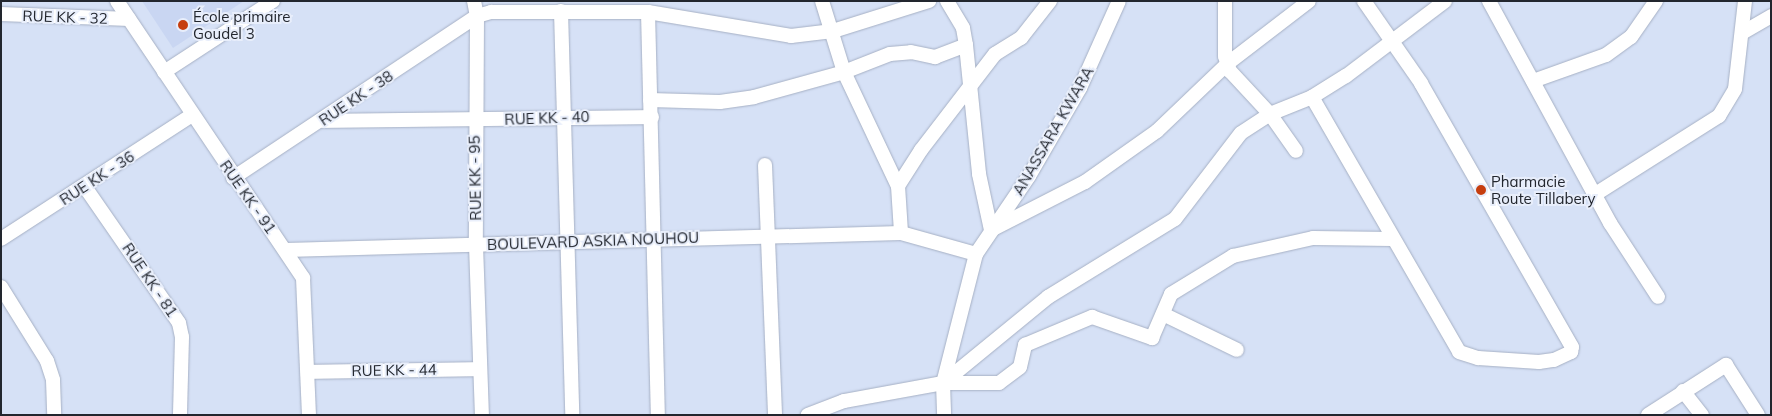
<!DOCTYPE html>
<html>
<head>
<meta charset="utf-8">
<style>
  body { margin:0 }
  #map { position:relative; width:1772px; height:416px; overflow:hidden; background:#d6e1f6; font-family:Mulish,sans-serif }
  div>[style] { position:absolute }
  .built>* { inset:0; background:#c9d6f2 }
  .roads { filter:drop-shadow(0 0 1px #a6b0c4) drop-shadow(0 0 1px #a6b0c4) }
  .minor>* { height:14px; margin:-7px; padding:0 7px; transform-origin:7px; border-radius:7px; background:#fff }
  .dots>* { width:14px; height:14px; translate:-50% -50%; box-sizing:border-box; border:2px solid #e8eefb; border-radius:50% }
  span { translate:-50% -50%; white-space:nowrap; text-align:center; line-height:1.15; -webkit-text-stroke:4px #e8eefb; paint-order:stroke }
  .poi-label { font-size:15px; color:#22262e }
  .left { translate:0 -50%; text-align:left }
  .street-label { font-size:15px; color:#22262e }
  .frame { position:absolute; inset:0; border:2px solid #22262e; pointer-events:none }
</style>
</head>
<body>
<div id="map">
  <div class="built">
    <div style="clip-path:polygon(142px 1px,244px 1px,173px 48px)"></div>
  </div>
  <div class="roads">
    <div class="minor">
      <div style="left:117px;top:1px;width:334px;rotate:56.1deg"></div>
      <div style="left:303px;top:278px;width:137px;rotate:87.5deg"></div>
      <div style="left:474px;top:1px;width:15px;rotate:79deg"></div>
      <div style="left:477px;top:16px;width:229px;rotate:90.3deg"></div>
      <div style="left:476px;top:245px;width:170px;rotate:88deg"></div>
      <div style="left:822px;top:1px;width:74px;rotate:72.8deg"></div>
      <div style="left:844px;top:72px;width:126px;rotate:64.7deg"></div>
      <div style="left:898px;top:186px;width:47px;rotate:86.3deg"></div>
      <div style="left:947px;top:1px;width:31px;rotate:59deg"></div>
      <div style="left:963px;top:28px;width:17px;rotate:80deg"></div>
      <div style="left:966px;top:45px;width:130px;rotate:84.2deg"></div>
      <div style="left:979px;top:174px;width:57px;rotate:77.9deg"></div>
      <div style="left:991px;top:230px;width:106px;rotate:-27.1deg"></div>
      <div style="left:1085px;top:182px;width:88px;rotate:-35.3deg"></div>
      <div style="left:1157px;top:131px;width:97px;rotate:-43.7deg"></div>
      <div style="left:1227px;top:64px;width:103px;rotate:-37.5deg"></div>
      <div style="left:1225px;top:1px;width:55px;rotate:90deg"></div>
      <div style="left:1225px;top:56px;width:16px;rotate:72deg"></div>
      <div style="left:1230px;top:71px;width:59px;rotate:47.1deg"></div>
      <div style="left:1270px;top:114px;width:45px;rotate:54.9deg"></div>
      <div style="left:1489px;top:1px;width:253px;rotate:61.4deg"></div>
      <div style="left:1610px;top:223px;width:88px;rotate:57deg"></div>
      <div style="left:561px;top:11px;width:404px;rotate:88.4deg"></div>
      <div style="left:648px;top:12px;width:403px;rotate:88.6deg"></div>
      <div style="left:1px;top:14px;width:128px;rotate:2.2deg"></div>
      <div style="left:1742px;top:33px;width:34px;rotate:-30deg"></div>
      <div style="left:164px;top:72px;width:130px;rotate:-33.1deg"></div>
      <div style="left:1533px;top:81px;width:77px;rotate:-19.6deg"></div>
      <div style="left:1606px;top:55px;width:31px;rotate:-36deg"></div>
      <div style="left:1631px;top:37px;width:44px;rotate:-55.2deg"></div>
      <div style="left:1312px;top:97px;width:294px;rotate:60deg"></div>
      <div style="left:1459px;top:352px;width:20px;rotate:18deg"></div>
      <div style="left:1478px;top:358px;width:61px;rotate:3.8deg"></div>
      <div style="left:1539px;top:362px;width:15px;rotate:-8deg"></div>
      <div style="left:1554px;top:360px;width:19px;rotate:-25deg"></div>
      <div style="left:1571px;top:352px;width:5px;rotate:-79deg"></div>
      <div style="left:1572px;top:347px;width:304px;rotate:-119.8deg"></div>
      <div style="left:1421px;top:83px;width:100px;rotate:-124.8deg"></div>
      <div style="left:650px;top:100px;width:70px;rotate:1.6deg"></div>
      <div style="left:720px;top:102px;width:34px;rotate:-8deg"></div>
      <div style="left:754px;top:97px;width:93px;rotate:-15.5deg"></div>
      <div style="left:844px;top:72px;width:49px;rotate:-21.4deg"></div>
      <div style="left:890px;top:54px;width:21px;rotate:-5deg"></div>
      <div style="left:911px;top:52px;width:25px;rotate:12deg"></div>
      <div style="left:935px;top:57px;width:33px;rotate:-21deg"></div>
      <div style="left:323px;top:121px;width:329px;rotate:-0.7deg"></div>
      <div style="left:765px;top:165px;width:250px;rotate:87.7deg"></div>
      <div style="left:233px;top:178px;width:293px;rotate:-33.6deg"></div>
      <div style="left:477px;top:16px;width:15px;rotate:-16deg"></div>
      <div style="left:491px;top:12px;width:157px"></div>
      <div style="left:648px;top:12px;width:145px;rotate:9.5deg"></div>
      <div style="left:791px;top:36px;width:42px;rotate:-6.8deg"></div>
      <div style="left:833px;top:31px;width:101px;rotate:-17.4deg"></div>
      <div style="left:898px;top:186px;width:43px;rotate:-57.4deg"></div>
      <div style="left:921px;top:150px;width:121px;rotate:-52.4deg"></div>
      <div style="left:995px;top:54px;width:31px;rotate:-32deg"></div>
      <div style="left:1021px;top:38px;width:47px;rotate:-51.9deg"></div>
      <div style="left:85px;top:187px;width:165px;rotate:55.3deg"></div>
      <div style="left:179px;top:323px;width:14px;rotate:78deg"></div>
      <div style="left:182px;top:337px;width:78px;rotate:91.5deg"></div>
      <div style="left:1594px;top:195px;width:148px;rotate:-32.3deg"></div>
      <div style="left:1719px;top:116px;width:31px;rotate:-59deg"></div>
      <div style="left:1735px;top:89px;width:89px;rotate:-83.5deg"></div>
      <div style="left:1px;top:239px;width:228px;rotate:-33deg"></div>
      <div style="left:286px;top:250px;width:615px;rotate:-1.58deg"></div>
      <div style="left:901px;top:233px;width:78px;rotate:15.6deg"></div>
      <div style="left:976px;top:254px;width:133px;rotate:104.3deg"></div>
      <div style="left:943px;top:383px;width:101px;rotate:169.7deg"></div>
      <div style="left:844px;top:401px;width:39px;rotate:159deg"></div>
      <div style="left:976px;top:254px;width:94px;rotate:-55.8deg"></div>
      <div style="left:1029px;top:176px;width:102px;rotate:-59.9deg"></div>
      <div style="left:1080px;top:88px;width:95px;rotate:-65.9deg"></div>
      <div style="left:1px;top:287px;width:87px;rotate:58.1deg"></div>
      <div style="left:47px;top:361px;width:20px;rotate:72deg"></div>
      <div style="left:53px;top:380px;width:35px;rotate:88deg"></div>
      <div style="left:1163px;top:314px;width:82px;rotate:25.9deg"></div>
      <div style="left:309px;top:372px;width:171px;rotate:-1deg"></div>
      <div style="left:943px;top:383px;width:136px;rotate:-39.3deg"></div>
      <div style="left:1048px;top:297px;width:149px;rotate:-31.6deg"></div>
      <div style="left:1175px;top:219px;width:108px;rotate:-52.5deg"></div>
      <div style="left:1241px;top:133px;width:35px;rotate:-33deg"></div>
      <div style="left:1270px;top:114px;width:45px;rotate:-22deg"></div>
      <div style="left:1312px;top:97px;width:40px;rotate:-32deg"></div>
      <div style="left:1346px;top:76px;width:124px;rotate:-37.1deg"></div>
      <div style="left:943px;top:383px;width:56px"></div>
      <div style="left:999px;top:383px;width:26px;rotate:-37deg"></div>
      <div style="left:1020px;top:367px;width:23px;rotate:-77deg"></div>
      <div style="left:1025px;top:345px;width:73px;rotate:-22.7deg"></div>
      <div style="left:1092px;top:317px;width:64px;rotate:19.3deg"></div>
      <div style="left:1152px;top:338px;width:48px;rotate:-66.6deg"></div>
      <div style="left:1171px;top:294px;width:73px;rotate:-31.5deg"></div>
      <div style="left:1233px;top:256px;width:82px;rotate:-12.7deg"></div>
      <div style="left:1313px;top:238px;width:79px;rotate:0.7deg"></div>
      <div style="left:943px;top:383px;width:32px;rotate:88deg"></div>
      <div style="left:1683px;top:391px;width:31px;rotate:52deg"></div>
      <div style="left:1648px;top:415px;width:93px;rotate:-32.7deg"></div>
      <div style="left:1726px;top:365px;width:59px;rotate:57.4deg"></div>
    </div>
  </div>
  <div class="dots">
    <div style="left:183px;top:25px;background:#c63e0f"></div>
    <div style="left:1481px;top:190px;background:#c63e0f"></div>
  </div>
  <div class="poi-label">
    <span class="left" style="left:193px;top:25px">École primaire<br>Goudel 3</span>
    <span class="left" style="left:1491px;top:190px">Pharmacie<br>Route Tillabery</span>
  </div>
  <div class="street-label">
    <span style="left:65px;top:17px;rotate:2deg">RUE KK - 32</span>
    <span style="left:356px;top:98px;rotate:-34deg">RUE KK - 38</span>
    <span style="left:547px;top:118px;rotate:-2deg">RUE KK - 40</span>
    <span style="left:1053px;top:131px;rotate:-60deg">ANASSARA KWARA</span>
    <span style="left:97px;top:178px;rotate:-33deg">RUE KK - 36</span>
    <span style="left:475px;top:178px;rotate:-91deg">RUE KK - 95</span>
    <span style="left:248px;top:197px;rotate:55deg">RUE KK - 91</span>
    <span style="left:593px;top:241px;rotate:-2deg">BOULEVARD ASKIA NOUHOU</span>
    <span style="left:150px;top:280px;rotate:56deg">RUE KK - 81</span>
    <span style="left:394px;top:370px;rotate:-1deg">RUE KK - 44</span>
  </div>
  <div class="frame"></div>
</div>
</body>
</html>
